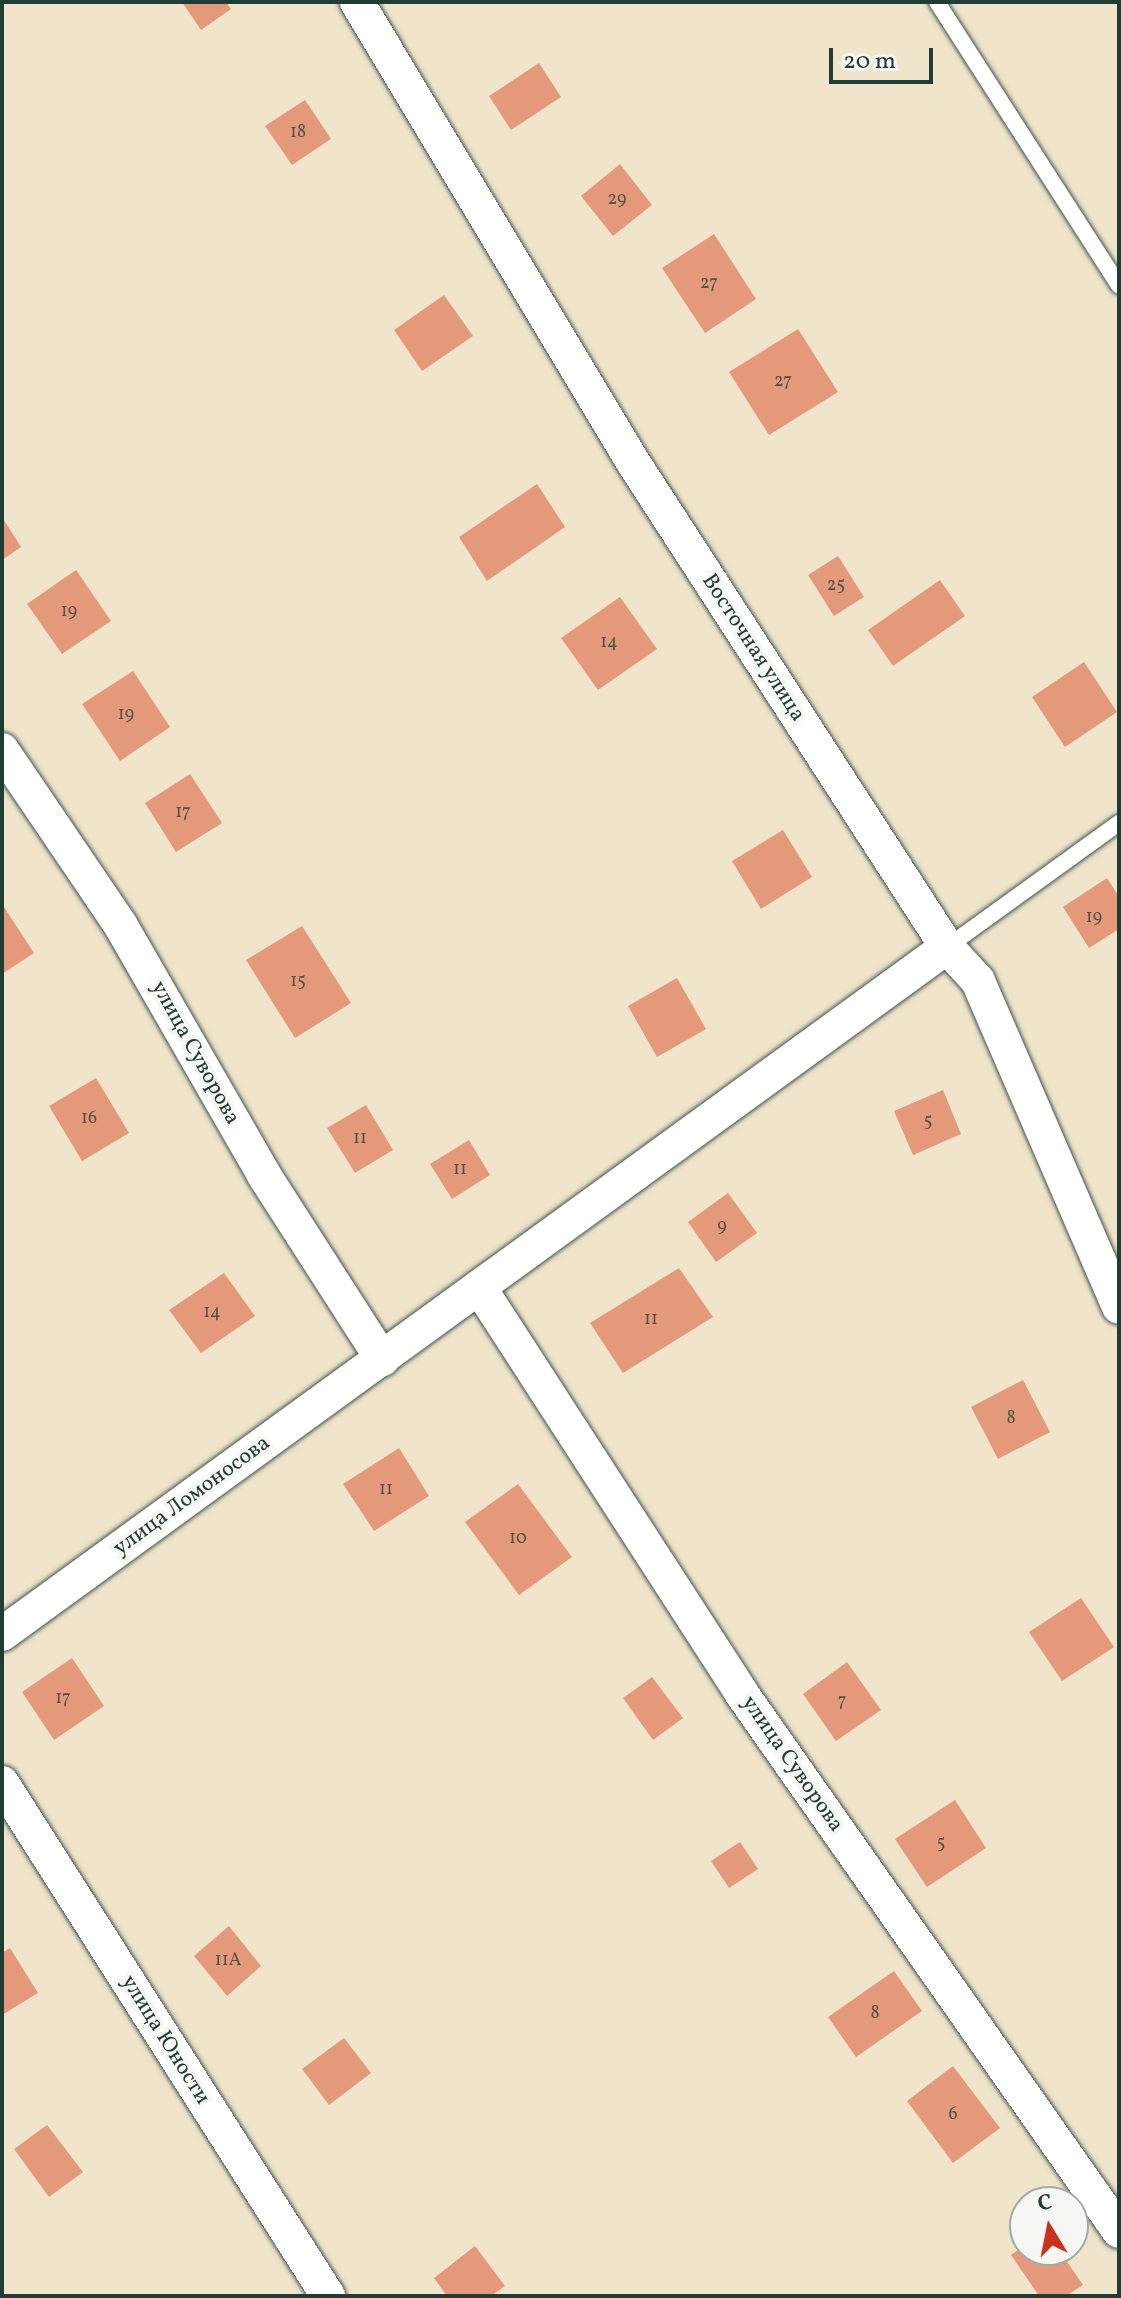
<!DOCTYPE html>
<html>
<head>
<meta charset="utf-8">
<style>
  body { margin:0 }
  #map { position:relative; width:1121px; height:2298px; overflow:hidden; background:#f0e4cb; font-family:Vollkorn,serif }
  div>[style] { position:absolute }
  .building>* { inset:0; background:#e49a7a }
  .roads { filter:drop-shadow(0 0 2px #3e564b) drop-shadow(0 0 2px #3e564b) }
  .service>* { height:16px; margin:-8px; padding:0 8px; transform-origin:8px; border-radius:8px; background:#fff }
  .minor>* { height:34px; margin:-17px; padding:0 17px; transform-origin:17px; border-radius:17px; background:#fff }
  span { translate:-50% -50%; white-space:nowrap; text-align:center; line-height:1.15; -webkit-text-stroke:8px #f6f6f2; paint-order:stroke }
  .number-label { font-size:18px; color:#505446 }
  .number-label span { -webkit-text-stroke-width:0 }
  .street-label { font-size:22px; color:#1f3d34 }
  .frame { position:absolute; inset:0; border:4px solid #1f3d34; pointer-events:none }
  .north { position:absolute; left:1009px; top:2186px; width:80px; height:80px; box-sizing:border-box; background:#f6f6f2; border:2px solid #a0aca6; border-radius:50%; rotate:350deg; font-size:22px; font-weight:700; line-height:32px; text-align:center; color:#1f3d34 }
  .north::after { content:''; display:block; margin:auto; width:28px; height:36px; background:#c8321e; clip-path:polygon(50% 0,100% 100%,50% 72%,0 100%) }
  .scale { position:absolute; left:829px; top:48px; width:104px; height:36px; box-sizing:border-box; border:4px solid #1f3d34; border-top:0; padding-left:10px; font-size:24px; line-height:28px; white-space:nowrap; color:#1f3d34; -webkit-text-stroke:6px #f6f6f2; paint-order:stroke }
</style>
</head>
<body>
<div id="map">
  <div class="building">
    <div style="clip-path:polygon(182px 2px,226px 2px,231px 9px,201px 30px)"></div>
    <div style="clip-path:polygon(539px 63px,561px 97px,511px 130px,489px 96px)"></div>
    <div style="clip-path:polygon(305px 100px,331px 139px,292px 165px,265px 126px)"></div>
    <div style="clip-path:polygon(620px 164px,652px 205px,613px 236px,581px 196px)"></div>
    <div style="clip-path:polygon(714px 234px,756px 299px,705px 333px,662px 268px)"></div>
    <div style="clip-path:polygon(444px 295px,473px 336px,422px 371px,394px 330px)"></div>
    <div style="clip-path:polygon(798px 329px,838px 392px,769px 435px,729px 372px)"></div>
    <div style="clip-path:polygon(537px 484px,565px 527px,487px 581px,459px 537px)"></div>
    <div style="clip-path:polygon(2px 517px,21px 547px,2px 560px)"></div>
    <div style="clip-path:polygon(838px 556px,864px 597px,834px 616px,808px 575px)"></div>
    <div style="clip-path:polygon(76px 570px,111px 621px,62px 654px,27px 604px)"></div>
    <div style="clip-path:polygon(940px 580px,965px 616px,893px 666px,868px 630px)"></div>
    <div style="clip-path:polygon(620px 597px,657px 649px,598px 690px,561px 638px)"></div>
    <div style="clip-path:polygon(1084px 662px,1117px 712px,1065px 747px,1032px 697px)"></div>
    <div style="clip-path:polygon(133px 671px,170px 727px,120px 761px,82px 704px)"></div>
    <div style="clip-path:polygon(190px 774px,222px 823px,176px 852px,145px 803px)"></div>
    <div style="clip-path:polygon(783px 830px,812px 877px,761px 909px,732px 861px)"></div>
    <div style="clip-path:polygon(1107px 878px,1119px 897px,1119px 929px,1089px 948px,1063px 907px)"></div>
    <div style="clip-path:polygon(2px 904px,34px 953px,2px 974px)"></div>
    <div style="clip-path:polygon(302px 926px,351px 1003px,295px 1038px,246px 960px)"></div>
    <div style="clip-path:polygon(677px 978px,706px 1029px,657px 1057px,628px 1006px)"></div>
    <div style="clip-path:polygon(96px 1078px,129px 1133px,82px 1161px,49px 1106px)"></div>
    <div style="clip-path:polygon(943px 1090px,961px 1134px,913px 1155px,894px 1111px)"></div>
    <div style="clip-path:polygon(366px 1105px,393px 1150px,355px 1173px,327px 1128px)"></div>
    <div style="clip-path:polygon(469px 1140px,490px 1175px,452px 1199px,430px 1164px)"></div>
    <div style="clip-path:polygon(728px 1193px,757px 1233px,716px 1262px,688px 1222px)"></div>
    <div style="clip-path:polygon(679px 1268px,713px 1317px,623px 1373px,590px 1323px)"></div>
    <div style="clip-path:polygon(224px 1273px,255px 1316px,201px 1353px,169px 1310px)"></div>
    <div style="clip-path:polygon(1023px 1380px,1050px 1432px,998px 1459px,971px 1407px)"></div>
    <div style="clip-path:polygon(399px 1448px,429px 1496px,374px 1531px,343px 1484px)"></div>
    <div style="clip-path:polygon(518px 1484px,572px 1557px,519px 1595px,465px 1522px)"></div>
    <div style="clip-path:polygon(1081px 1598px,1114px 1647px,1062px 1681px,1029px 1632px)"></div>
    <div style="clip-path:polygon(72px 1658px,104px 1706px,54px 1740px,22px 1692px)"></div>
    <div style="clip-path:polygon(847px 1662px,881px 1710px,836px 1741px,803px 1694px)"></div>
    <div style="clip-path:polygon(652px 1677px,683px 1718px,653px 1740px,623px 1698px)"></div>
    <div style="clip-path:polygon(955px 1800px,986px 1848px,927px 1887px,895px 1839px)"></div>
    <div style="clip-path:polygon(740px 1842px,758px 1869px,729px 1888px,711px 1861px)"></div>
    <div style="clip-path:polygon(229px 1926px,261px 1966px,227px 1996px,194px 1956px)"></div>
    <div style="clip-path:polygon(10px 1948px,38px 1993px,2px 2015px,2px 1953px)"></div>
    <div style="clip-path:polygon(894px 1971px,922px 2011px,856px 2057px,828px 2017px)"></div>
    <div style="clip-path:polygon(344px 2038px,371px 2073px,329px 2105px,302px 2069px)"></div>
    <div style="clip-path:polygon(953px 2066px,1000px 2128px,953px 2163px,907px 2101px)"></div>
    <div style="clip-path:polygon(47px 2125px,83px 2172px,49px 2197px,14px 2149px)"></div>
    <div style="clip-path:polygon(1025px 2245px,1025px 2250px,1059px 2250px,1083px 2285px,1066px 2296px,1039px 2296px,1011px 2255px)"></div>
    <div style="clip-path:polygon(475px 2246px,505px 2286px,491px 2296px,447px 2296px,434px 2278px)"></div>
  </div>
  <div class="roads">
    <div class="service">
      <div style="left:937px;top:2px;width:337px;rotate:57.3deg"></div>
      <div style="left:947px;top:947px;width:212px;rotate:-35.8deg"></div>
    </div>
    <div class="minor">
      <div style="left:357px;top:2px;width:533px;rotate:59.05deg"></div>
      <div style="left:631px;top:459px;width:581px;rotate:57.08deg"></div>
      <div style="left:947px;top:947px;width:46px;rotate:47.6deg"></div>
      <div style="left:978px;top:981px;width:355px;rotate:66.6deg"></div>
      <div style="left:2px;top:750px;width:212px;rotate:55.9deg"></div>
      <div style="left:121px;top:926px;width:287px;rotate:60.1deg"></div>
      <div style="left:264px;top:1175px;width:219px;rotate:57.3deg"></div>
      <div style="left:479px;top:1287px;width:485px;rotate:57.1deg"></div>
      <div style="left:742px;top:1694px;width:656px;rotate:54.93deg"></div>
      <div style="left:2px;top:1634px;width:1168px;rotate:-36.02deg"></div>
      <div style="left:2px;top:1783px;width:608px;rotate:57.56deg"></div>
    </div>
  </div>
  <div class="number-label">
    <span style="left:298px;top:133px">18</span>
    <span style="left:617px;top:200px">29</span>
    <span style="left:709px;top:284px">27</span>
    <span style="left:783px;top:382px">27</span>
    <span style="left:836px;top:586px">25</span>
    <span style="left:69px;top:612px">19</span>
    <span style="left:609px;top:643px">14</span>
    <span style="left:126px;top:715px">19</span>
    <span style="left:183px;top:813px">17</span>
    <span style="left:1094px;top:918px">19</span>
    <span style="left:298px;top:982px">15</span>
    <span style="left:89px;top:1119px">16</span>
    <span style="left:928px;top:1122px">5</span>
    <span style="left:360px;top:1139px">11</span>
    <span style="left:460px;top:1170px">11</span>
    <span style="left:722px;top:1227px">9</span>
    <span style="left:212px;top:1313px">14</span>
    <span style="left:651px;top:1320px">11</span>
    <span style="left:1011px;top:1419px">8</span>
    <span style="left:386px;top:1490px">11</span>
    <span style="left:518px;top:1539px">10</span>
    <span style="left:63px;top:1699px">17</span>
    <span style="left:842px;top:1702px">7</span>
    <span style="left:941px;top:1844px">5</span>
    <span style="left:228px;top:1961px">11А</span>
    <span style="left:875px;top:2014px">8</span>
    <span style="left:953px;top:2115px">6</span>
  </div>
  <div class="street-label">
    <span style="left:753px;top:648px;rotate:57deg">Восточная улица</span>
    <span style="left:195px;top:1053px;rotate:61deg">улица Суворова</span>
    <span style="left:192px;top:1496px;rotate:-36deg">улица Ломоносова</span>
    <span style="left:792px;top:1764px;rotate:55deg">улица Суворова</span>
    <span style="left:165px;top:2040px;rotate:58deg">улица Юности</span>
  </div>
  <div class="frame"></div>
  <div class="north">С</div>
  <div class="scale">20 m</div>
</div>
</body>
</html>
